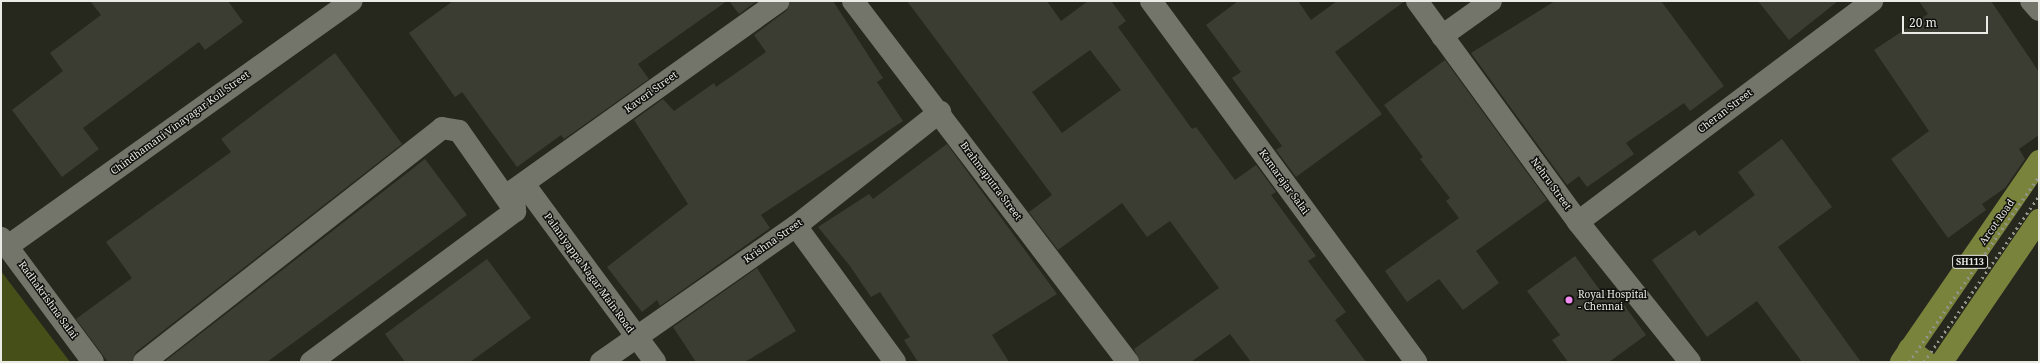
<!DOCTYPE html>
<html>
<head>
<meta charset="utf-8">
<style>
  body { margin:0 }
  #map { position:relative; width:2040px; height:363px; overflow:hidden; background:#26281e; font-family:"Noto Serif",serif }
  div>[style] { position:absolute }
  .green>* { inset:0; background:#474f18 }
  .building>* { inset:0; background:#3b3d33 }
  .minor>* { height:22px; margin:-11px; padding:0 11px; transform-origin:11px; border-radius:11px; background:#73756a }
  .tertiary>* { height:22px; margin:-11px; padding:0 11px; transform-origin:11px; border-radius:11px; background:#73756a }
  .primary>* { height:22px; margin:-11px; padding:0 11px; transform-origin:11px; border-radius:11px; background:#7a833c }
  .rail>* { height:3px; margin-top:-1.5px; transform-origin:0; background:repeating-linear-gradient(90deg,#92938b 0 2px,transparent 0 6px) }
  .dots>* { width:11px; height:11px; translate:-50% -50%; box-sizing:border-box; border:2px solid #0f100c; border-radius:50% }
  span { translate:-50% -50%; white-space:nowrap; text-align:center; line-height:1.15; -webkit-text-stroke:3px #0f100c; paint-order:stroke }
  .shield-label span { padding:1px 3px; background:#0f100c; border:1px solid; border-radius:3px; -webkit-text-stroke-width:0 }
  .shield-label { font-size:9px; color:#eaebe5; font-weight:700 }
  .street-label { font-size:10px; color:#eaebe5 }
  .poi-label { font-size:10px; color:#eaebe5 }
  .left { translate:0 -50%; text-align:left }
  .frame { position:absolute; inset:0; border:2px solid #eaebe5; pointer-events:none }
  .scale { position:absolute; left:1902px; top:16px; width:86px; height:18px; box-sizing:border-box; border:2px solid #eaebe5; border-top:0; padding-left:5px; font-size:12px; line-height:14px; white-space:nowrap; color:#eaebe5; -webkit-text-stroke:3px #0f100c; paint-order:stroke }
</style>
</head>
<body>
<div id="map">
  <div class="green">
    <div style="clip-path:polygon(1px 271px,70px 362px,1px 362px)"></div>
  </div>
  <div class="building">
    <div style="clip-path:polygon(90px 1px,228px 1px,243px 22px,205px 50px,199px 42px,83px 128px,99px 149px,62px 177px,12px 110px,63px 71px,50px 53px,101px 15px)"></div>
    <div style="clip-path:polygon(453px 1px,727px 1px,638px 64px,649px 79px,564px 139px,561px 135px,517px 167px,462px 92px,455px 97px,409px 33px)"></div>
    <div style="clip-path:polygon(729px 1px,757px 1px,739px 14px)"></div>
    <div style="clip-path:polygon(791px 1px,833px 1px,883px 78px,877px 82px,903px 121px,761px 215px,770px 228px,660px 306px,657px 300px,642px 312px,607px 267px,688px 204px,634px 120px,663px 99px,674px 111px,714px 83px,716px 87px,766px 52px,754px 35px,786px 11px)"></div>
    <div style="clip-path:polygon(evenodd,907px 1px,1047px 1px,1061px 21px,1088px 1px,1111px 1px,1126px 21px,1118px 27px,1192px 129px,1196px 127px,1235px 180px,1256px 165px,1276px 192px,1271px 195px,1316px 256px,1308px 261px,1346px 312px,1335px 320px,1366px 362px,1251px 362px,1230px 334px,1191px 362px,1140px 362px,1134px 349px,1219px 288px,1170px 221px,1147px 237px,1122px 203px,1058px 250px,1029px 212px,1052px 195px,907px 1px,1090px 50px,1121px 90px,1062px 133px,1032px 92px,1090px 50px)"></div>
    <div style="clip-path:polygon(1238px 1px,1298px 1px,1311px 20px,1337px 1px,1405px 1px,1335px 52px,1382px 114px,1296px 177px,1276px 150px,1282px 146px,1232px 78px,1241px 72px,1206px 25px)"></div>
    <div style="clip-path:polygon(1555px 1px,1661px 1px,1724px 86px,1690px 111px,1684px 103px,1626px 143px,1634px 154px,1587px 187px,1579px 176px,1567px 185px,1471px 53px)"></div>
    <div style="clip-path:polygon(1758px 1px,1838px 1px,1789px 40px)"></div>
    <div style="clip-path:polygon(1919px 1px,1991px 1px,2039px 72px,2039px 135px,2019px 149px,2025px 159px,2005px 188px,1982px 204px,1986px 210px,1948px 238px,1891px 159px,1929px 131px,1874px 50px,1928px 14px)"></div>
    <div style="clip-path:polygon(335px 53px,402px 144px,136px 352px,132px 362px,108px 362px,76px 319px,132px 278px,106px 242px,231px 152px,221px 139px)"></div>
    <div style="clip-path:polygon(1445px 60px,1547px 200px,1476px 251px,1499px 283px,1463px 310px,1439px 279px,1407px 302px,1385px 271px,1459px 218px,1446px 201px,1450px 198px,1420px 159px,1423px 157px,1384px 105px)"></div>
    <div style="clip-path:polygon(1782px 139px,1832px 207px,1778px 247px,1861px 362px,1802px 362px,1757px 301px,1707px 337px,1652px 260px,1695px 230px,1699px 236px,1755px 195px,1738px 172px)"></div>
    <div style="clip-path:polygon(947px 144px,1057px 294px,992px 335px,1009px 362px,918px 362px,904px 340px,910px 337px,880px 292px,871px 297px,850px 266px,818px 227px,869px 194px,873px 199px)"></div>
    <div style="clip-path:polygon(425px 159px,467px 215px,267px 362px,164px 362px)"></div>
    <div style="clip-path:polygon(1575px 256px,1607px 300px,1616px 294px,1646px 335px,1609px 362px,1568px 362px,1552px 340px,1560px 335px,1527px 291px)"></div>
    <div style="clip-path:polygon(487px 259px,531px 318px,470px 362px,405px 362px,385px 334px)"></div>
    <div style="clip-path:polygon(757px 268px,796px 331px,745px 362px,696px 362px,673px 327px)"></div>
  </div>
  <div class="minor">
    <div style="left:853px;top:1px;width:454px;rotate:52.7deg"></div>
    <div style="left:1417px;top:1px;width:273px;rotate:53.9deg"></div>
    <div style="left:1578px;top:222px;width:179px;rotate:51.3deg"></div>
    <div style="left:1442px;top:36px;width:60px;rotate:-35.5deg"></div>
    <div style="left:524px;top:184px;width:221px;rotate:53.6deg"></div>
    <div style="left:1578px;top:222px;width:368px;rotate:-36.9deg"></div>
    <div style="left:796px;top:226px;width:168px;rotate:53.9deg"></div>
    <div style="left:8px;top:246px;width:422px;rotate:-35.5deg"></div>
    <div style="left:144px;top:362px;width:379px;rotate:-38.1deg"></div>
    <div style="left:442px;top:128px;width:17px;rotate:10deg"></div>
    <div style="left:459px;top:131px;width:98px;rotate:55deg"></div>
    <div style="left:311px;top:362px;width:254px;rotate:-36.5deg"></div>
    <div style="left:515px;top:211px;width:21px;rotate:-93deg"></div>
    <div style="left:514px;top:190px;width:325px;rotate:-35.5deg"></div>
    <div style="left:601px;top:362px;width:238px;rotate:-34.9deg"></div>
    <div style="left:796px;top:226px;width:184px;rotate:-38.4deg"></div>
  </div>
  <div class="tertiary">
    <div style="left:1151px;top:1px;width:448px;rotate:53.7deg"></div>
    <div style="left:2031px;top:1px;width:12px;rotate:48deg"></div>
    <div style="left:1px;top:238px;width:154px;rotate:53.4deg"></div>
  </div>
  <div class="primary">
    <div style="left:1909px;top:349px;width:21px;rotate:37deg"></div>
    <div style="left:1901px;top:362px;width:244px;rotate:-55.5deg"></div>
    <div style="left:1942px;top:362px;width:172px;rotate:-55.7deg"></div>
  </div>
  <div class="rail">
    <div style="left:1909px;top:362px;width:227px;rotate:-55deg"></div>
    <div style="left:1924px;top:362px;width:202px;rotate:-55.3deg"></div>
  </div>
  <div class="dots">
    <div style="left:1569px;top:300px;background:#f28af3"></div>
  </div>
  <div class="shield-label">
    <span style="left:1970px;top:262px">SH113</span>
  </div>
  <div class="street-label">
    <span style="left:651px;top:92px;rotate:-36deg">Kaveri Street</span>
    <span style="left:1725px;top:111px;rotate:-37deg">Cheran Street</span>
    <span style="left:180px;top:123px;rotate:-36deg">Chindhamani Vinayagar Koil Street</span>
    <span style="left:991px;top:181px;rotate:53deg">Brahmaputra Street</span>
    <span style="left:1284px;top:182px;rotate:54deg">Kamarajar Salai</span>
    <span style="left:1551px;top:184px;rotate:54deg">Nehru Street</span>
    <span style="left:1997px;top:222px;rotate:-55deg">Arcot Road</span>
    <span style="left:773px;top:241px;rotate:-35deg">Krishna Street</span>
    <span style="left:589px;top:273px;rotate:54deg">Palaniyappa Nagar Main Road</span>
    <span style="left:48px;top:300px;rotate:54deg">Radhakrishna Salai</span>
  </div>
  <div class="poi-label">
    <span class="left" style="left:1578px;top:300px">Royal Hospital<br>- Chennai</span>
  </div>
  <div class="frame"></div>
  <div class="scale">20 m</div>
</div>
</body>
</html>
